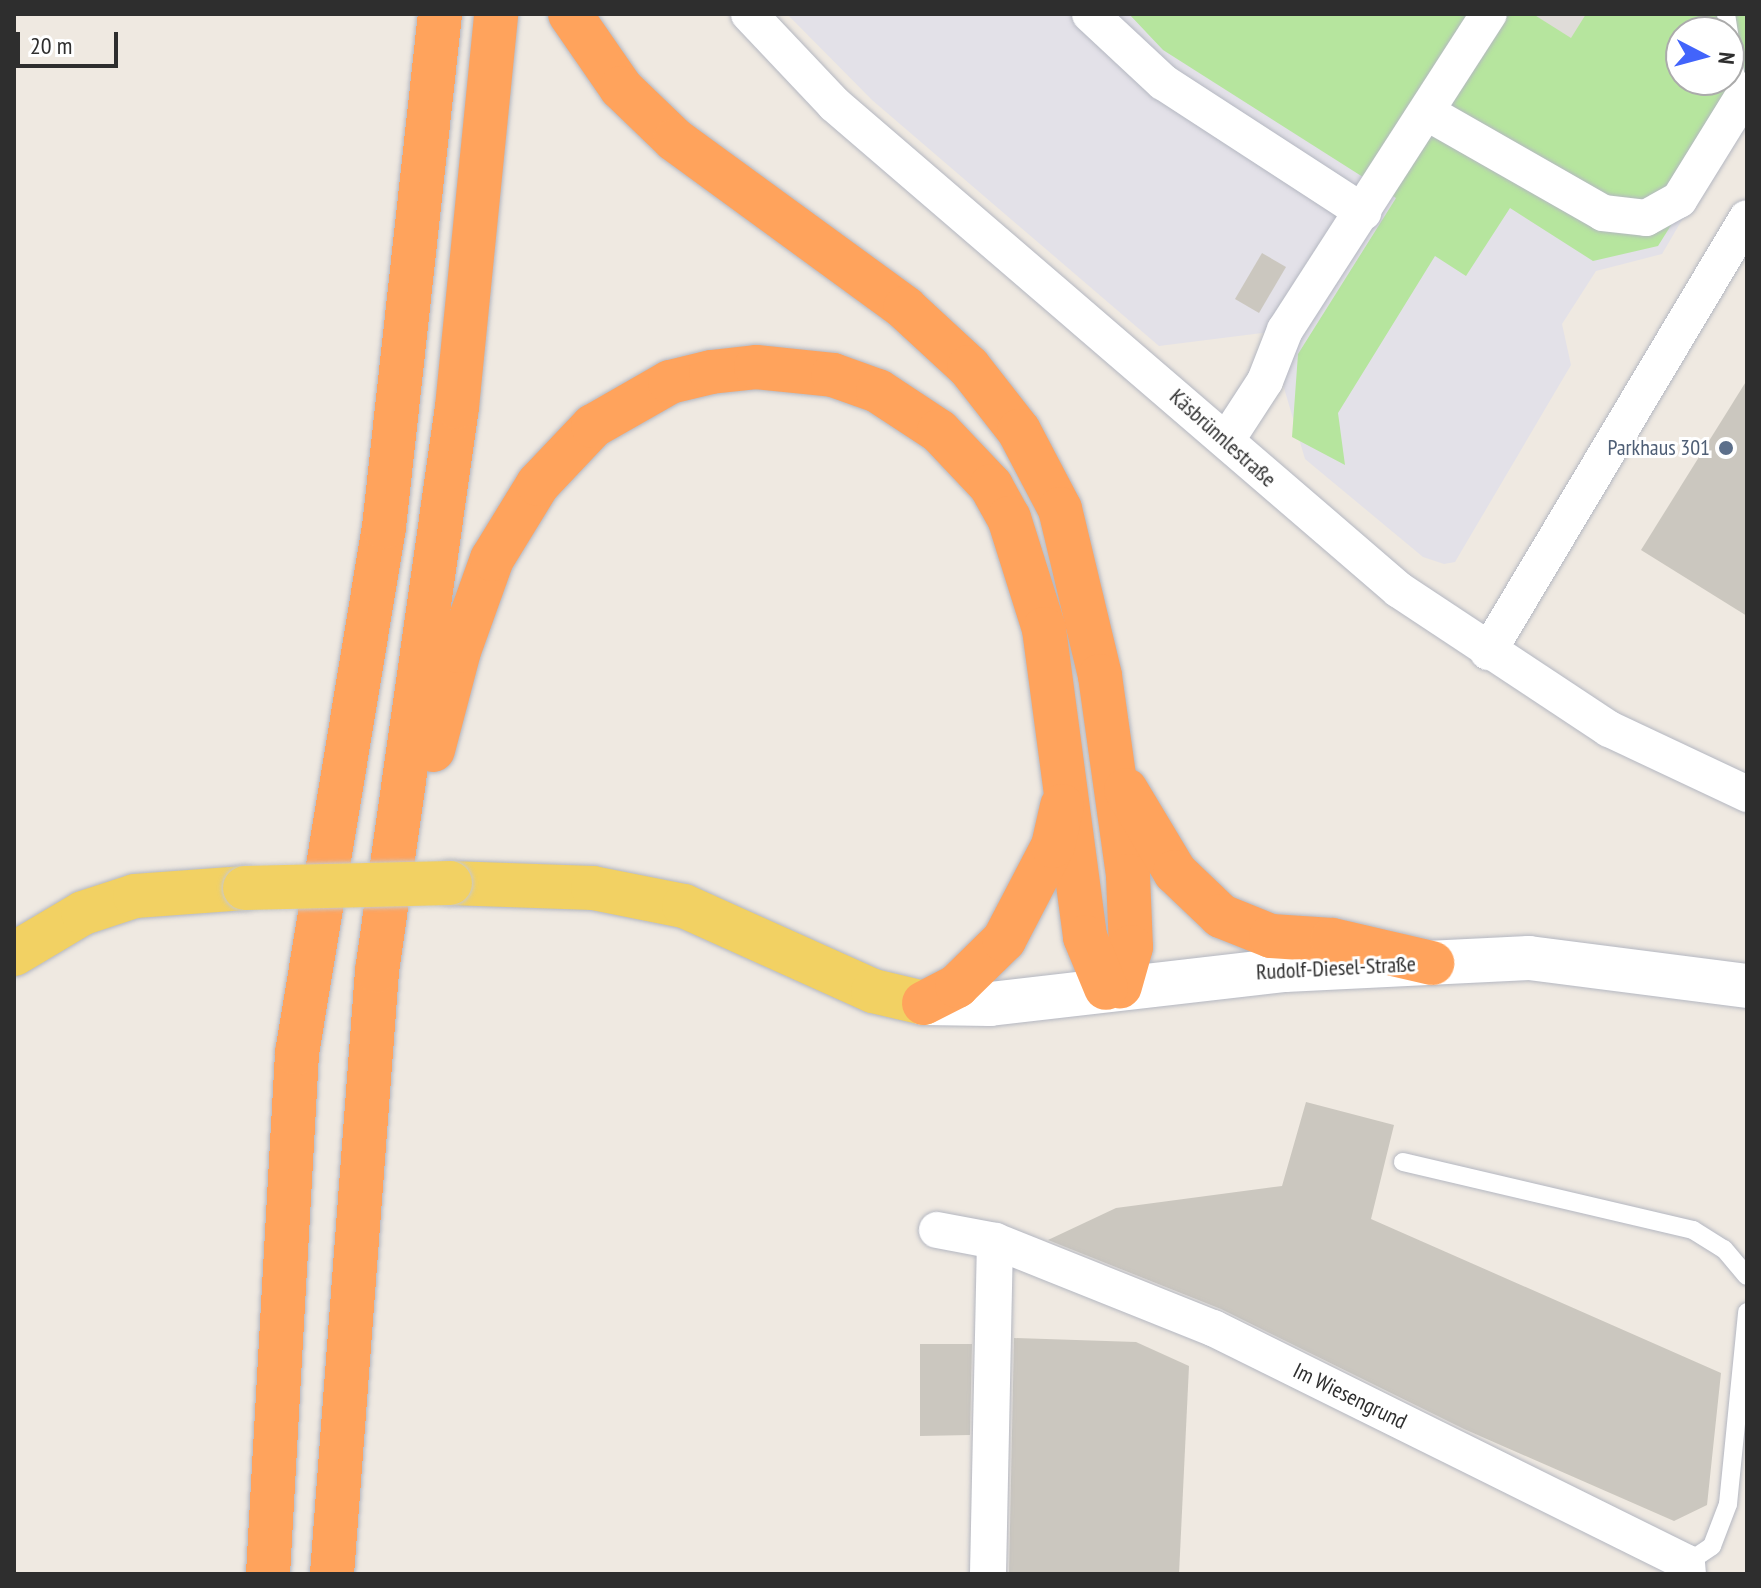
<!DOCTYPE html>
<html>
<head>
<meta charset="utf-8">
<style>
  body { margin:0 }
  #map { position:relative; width:1761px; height:1588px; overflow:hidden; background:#efe9e1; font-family:"PT Sans Narrow",sans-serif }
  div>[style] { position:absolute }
  .industrial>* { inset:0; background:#e3e1e8 }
  .green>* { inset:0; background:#b6e59e }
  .plaza>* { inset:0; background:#dfdcd8 }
  .building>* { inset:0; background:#cbc7bf }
  .roads { filter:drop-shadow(0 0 2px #b4b7c1) drop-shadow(0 0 2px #b4b7c1) }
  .lane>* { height:18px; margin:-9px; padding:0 9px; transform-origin:9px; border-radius:9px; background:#fff }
  .street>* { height:36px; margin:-18px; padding:0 18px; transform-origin:18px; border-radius:18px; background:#fff }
  .secondary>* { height:44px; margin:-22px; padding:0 22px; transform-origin:22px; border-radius:22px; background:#fff }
  .primary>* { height:44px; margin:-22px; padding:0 22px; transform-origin:22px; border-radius:22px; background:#f2d163 }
  .highway>* { height:44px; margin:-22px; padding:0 22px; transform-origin:22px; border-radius:22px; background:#ffa35c }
  .bridges { filter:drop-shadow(0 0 2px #c9c9c9) drop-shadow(0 0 2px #c9c9c9) }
  .primary-bridge>* { height:44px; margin:-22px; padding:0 22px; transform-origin:22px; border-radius:22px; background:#f2d163 }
  .dots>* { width:22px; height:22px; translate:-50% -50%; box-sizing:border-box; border:4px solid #fff; border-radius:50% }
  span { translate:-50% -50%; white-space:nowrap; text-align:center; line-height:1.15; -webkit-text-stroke:6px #fff; paint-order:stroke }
  .street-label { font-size:22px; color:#2e2e2e }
  .service-label { font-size:22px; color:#4e5e75 }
  .right { translate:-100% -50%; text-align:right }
  .frame { position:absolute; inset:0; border:16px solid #2e2e2e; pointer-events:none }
  .north { position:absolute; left:1665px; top:16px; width:80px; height:80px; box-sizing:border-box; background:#fff; border:2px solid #ababab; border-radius:50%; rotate:96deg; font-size:22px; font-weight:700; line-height:32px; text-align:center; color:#2e2e2e }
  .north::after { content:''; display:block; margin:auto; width:28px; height:36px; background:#4264fb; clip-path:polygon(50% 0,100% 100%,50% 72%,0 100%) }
  .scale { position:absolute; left:16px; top:32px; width:102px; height:36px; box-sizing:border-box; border:4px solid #2e2e2e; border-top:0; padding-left:10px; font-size:24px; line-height:28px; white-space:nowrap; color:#2e2e2e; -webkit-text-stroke:6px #fff; paint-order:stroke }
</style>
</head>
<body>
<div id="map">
  <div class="industrial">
    <div style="clip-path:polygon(evenodd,787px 14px,1747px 14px,1747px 109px,1662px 254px,1596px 271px,1562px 324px,1571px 365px,1455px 562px,1444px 564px,1423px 557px,1305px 459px,1284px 388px,1285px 330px,1159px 346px,872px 100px,787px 14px,1681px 32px,1729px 32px,1729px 80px,1681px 80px,1681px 32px)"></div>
  </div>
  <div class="green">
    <div style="clip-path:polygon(evenodd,1129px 14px,1747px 14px,1747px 104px,1658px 246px,1593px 261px,1510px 208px,1466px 276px,1435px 256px,1338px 413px,1345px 465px,1292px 437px,1298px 354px,1396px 198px,1163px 50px,1129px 14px,1681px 32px,1729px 32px,1729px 80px,1681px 80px,1681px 32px)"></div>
  </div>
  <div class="plaza">
    <div style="clip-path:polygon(1533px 14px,1586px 14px,1571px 38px)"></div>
  </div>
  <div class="building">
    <div style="clip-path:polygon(1262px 253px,1286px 267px,1259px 313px,1235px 299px)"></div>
    <div style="clip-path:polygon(1747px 380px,1747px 616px,1641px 550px)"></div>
    <div style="clip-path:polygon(1306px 1102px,1394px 1125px,1371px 1219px,1721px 1373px,1707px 1505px,1674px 1521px,1464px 1429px,1221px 1309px,1048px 1240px,1116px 1208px,1282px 1186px)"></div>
    <div style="clip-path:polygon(1014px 1338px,1136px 1342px,1189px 1366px,1179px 1574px,1009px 1574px)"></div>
    <div style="clip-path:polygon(920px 1344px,972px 1344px,970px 1435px,920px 1436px)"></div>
  </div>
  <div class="roads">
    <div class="lane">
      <div style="left:1726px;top:14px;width:85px;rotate:81.2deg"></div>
      <div style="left:1403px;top:1162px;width:298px;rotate:13.2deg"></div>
      <div style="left:1693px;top:1230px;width:36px;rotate:32deg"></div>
      <div style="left:1724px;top:1249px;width:35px;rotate:50deg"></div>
      <div style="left:1687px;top:1563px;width:30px;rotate:-34deg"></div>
      <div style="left:1712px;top:1546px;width:45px;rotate:-69.1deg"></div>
      <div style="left:1728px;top:1504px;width:193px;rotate:-84.3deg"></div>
    </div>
    <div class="street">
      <div style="left:749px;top:14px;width:124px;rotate:46.6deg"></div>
      <div style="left:834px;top:104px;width:745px;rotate:40.7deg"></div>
      <div style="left:1399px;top:590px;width:252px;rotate:33.5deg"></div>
      <div style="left:1609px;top:729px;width:153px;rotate:25.2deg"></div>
      <div style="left:1090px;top:14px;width:100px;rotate:43deg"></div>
      <div style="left:1163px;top:82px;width:239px;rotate:33deg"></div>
      <div style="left:1428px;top:113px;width:202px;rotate:29.7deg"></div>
      <div style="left:1603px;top:213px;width:43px;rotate:6.6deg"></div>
      <div style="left:1646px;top:218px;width:38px;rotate:-29deg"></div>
      <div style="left:1679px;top:200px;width:129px;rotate:-58.3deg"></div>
      <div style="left:1228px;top:438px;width:68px;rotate:-57deg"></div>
      <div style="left:1265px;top:381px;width:55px;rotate:-68.6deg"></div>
      <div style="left:1285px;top:330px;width:376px;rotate:-57.2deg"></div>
      <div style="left:1488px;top:652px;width:505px;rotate:-59.17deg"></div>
      <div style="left:937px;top:1230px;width:59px;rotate:10.7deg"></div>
      <div style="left:988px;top:1574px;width:333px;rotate:-88.8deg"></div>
      <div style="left:995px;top:1241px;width:235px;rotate:21.8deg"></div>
      <div style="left:1213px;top:1328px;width:529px;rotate:26.37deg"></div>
      <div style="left:1687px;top:1563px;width:11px;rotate:85deg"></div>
    </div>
    <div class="secondary">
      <div style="left:924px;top:1003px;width:66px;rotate:0.9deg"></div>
      <div style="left:990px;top:1004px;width:297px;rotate:-6.6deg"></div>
      <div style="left:1285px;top:970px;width:244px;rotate:-2.8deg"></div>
      <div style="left:1529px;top:958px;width:220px;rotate:7.3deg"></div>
    </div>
    <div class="primary">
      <div style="left:450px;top:883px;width:143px;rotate:2deg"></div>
      <div style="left:593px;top:888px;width:93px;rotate:11.2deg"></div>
      <div style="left:684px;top:906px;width:207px;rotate:24.2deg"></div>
      <div style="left:873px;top:991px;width:52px;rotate:13.2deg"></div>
      <div style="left:14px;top:954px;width:80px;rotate:-30.7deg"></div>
      <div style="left:83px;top:913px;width:55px;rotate:-18.1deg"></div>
      <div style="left:135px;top:896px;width:110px;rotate:-4.2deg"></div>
    </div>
    <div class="highway">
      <div style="left:570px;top:14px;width:90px;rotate:55.4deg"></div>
      <div style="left:621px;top:88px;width:75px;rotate:43.9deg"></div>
      <div style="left:675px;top:140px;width:285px;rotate:36.1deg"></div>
      <div style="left:905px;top:308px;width:87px;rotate:42.7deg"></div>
      <div style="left:969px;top:367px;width:81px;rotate:52deg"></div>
      <div style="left:1019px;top:431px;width:88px;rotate:62.3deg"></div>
      <div style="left:1060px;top:509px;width:172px;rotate:76.5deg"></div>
      <div style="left:1100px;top:676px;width:202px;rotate:82deg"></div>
      <div style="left:1128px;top:876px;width:71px;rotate:87.6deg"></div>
      <div style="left:1131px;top:947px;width:41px;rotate:105.8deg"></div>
      <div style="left:433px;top:750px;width:102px;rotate:-75.3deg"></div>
      <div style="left:459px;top:651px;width:98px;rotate:-70.3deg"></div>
      <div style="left:492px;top:559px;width:88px;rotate:-58.5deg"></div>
      <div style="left:538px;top:484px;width:80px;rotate:-46.5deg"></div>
      <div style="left:593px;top:426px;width:89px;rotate:-29.7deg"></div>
      <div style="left:670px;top:382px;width:42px;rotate:-13.7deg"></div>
      <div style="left:711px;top:372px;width:45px;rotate:-6.3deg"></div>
      <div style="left:756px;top:367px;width:77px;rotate:5.9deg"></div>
      <div style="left:833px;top:375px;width:48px;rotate:19.6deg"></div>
      <div style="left:878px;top:391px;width:73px;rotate:33.3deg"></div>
      <div style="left:939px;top:431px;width:76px;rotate:46.6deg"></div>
      <div style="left:991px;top:486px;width:37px;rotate:61deg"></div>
      <div style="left:1009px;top:518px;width:116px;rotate:72.5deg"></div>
      <div style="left:1044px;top:629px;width:311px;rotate:82.4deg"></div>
      <div style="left:1085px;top:937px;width:55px;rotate:67.6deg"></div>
      <div style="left:1126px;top:790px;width:96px;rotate:59.1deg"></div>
      <div style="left:1175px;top:872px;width:64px;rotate:43.7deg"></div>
      <div style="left:1221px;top:916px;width:54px;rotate:21.8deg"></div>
      <div style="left:1271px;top:936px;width:61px;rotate:3.8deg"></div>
      <div style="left:1332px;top:940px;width:103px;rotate:13deg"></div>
      <div style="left:924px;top:1003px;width:37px;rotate:-27deg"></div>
      <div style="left:957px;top:986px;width:66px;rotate:-44.4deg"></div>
      <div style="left:1004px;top:940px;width:106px;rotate:-62.5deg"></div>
      <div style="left:1053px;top:846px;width:41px;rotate:-77.3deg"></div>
      <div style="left:268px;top:1574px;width:522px;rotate:-86.81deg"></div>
      <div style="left:297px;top:1053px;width:533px;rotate:-80.61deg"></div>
      <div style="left:384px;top:527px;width:516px;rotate:-83.77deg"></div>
      <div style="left:332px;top:1574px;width:605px;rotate:-85.73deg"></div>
      <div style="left:377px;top:971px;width:570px;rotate:-81.93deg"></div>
      <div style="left:457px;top:407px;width:395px;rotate:-84.3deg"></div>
    </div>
  </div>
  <div class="bridges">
    <div class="primary-bridge">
      <div style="left:245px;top:888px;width:205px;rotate:-1.4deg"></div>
    </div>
  </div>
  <div class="dots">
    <div style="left:1726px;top:448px;background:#5c6f8a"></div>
  </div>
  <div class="street-label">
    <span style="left:1223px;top:438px;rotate:42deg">Käsbrünnlestraße</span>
    <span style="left:1336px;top:968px;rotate:-3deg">Rudolf-Diesel-Straße</span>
    <span style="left:1350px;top:1396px;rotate:26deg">Im Wiesengrund</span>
  </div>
  <div class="service-label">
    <span class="right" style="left:1710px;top:448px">Parkhaus 301</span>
  </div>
  <div class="frame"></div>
  <div class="north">N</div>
  <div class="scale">20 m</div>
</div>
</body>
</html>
